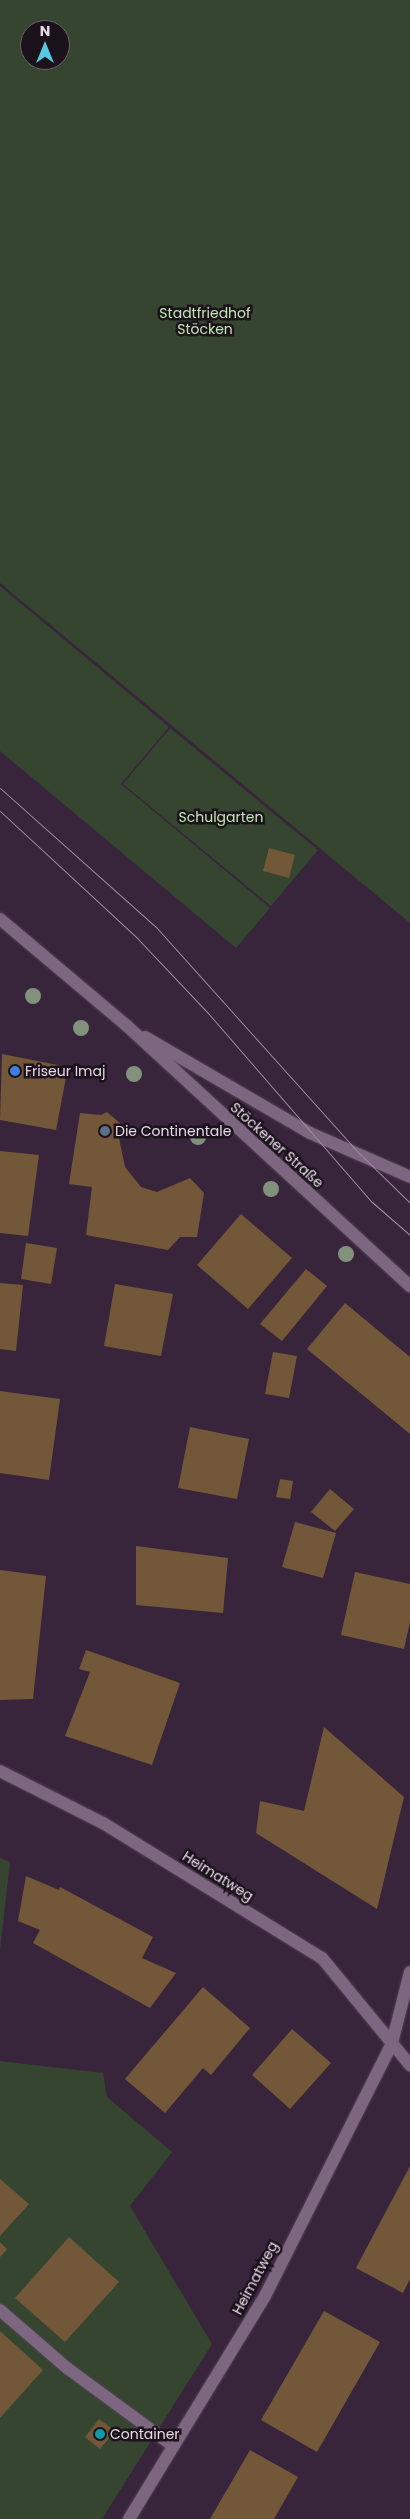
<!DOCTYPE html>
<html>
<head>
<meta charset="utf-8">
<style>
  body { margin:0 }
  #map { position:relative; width:410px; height:2519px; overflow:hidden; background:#38253b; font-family:Poppins,sans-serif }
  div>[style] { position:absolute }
  .green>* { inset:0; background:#354530 }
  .building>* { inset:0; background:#725839 }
  .roads { filter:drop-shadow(0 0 1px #534255) drop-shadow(0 0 1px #534255) }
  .minor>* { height:12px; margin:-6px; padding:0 6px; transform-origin:6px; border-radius:6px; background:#7d667f }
  .tram>* { height:1px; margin:-0.5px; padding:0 0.5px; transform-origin:0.5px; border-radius:0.5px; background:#a293a4 }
  .trees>* { width:16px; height:16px; margin:-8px; border-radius:50%; background:#82917c }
  .dots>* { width:14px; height:14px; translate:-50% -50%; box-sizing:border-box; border:2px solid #1b121c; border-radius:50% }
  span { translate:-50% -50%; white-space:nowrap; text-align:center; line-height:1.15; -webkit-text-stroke:5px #1b121c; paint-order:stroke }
  .park-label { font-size:14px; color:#bfe9b1 }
  .poi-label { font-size:14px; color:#e7dae8 }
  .left { translate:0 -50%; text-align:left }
  .street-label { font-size:14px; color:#e7dae8 }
  .north { position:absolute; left:20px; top:20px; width:50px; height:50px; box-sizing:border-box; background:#1b121c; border:1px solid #6d626e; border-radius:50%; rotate:0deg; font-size:14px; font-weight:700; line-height:20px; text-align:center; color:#e7dae8 }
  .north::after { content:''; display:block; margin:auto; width:18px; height:22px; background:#56c9e1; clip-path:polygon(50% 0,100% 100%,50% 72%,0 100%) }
</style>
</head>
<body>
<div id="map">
  <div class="green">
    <div style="clip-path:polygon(evenodd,0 0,410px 0,410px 923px,0 583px,0 0,30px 30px,60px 30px,60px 60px,30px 60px,30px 30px)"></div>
    <div style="clip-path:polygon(0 586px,169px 727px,121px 784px,270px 908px,236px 948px,0 751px)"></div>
    <div style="clip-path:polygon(170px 728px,318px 850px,271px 906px,123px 784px)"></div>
    <div style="clip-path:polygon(0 1858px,10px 1862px,0 1950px)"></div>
    <div style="clip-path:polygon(0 2061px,103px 2073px,107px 2097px,172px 2152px,130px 2206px,212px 2344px,102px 2519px,0 2519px)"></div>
  </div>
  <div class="building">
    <div style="clip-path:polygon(269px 848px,295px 855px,289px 878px,263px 871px)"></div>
    <div style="clip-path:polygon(2px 1054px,68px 1067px,56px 1130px,0 1120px)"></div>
    <div style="clip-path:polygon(107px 1112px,128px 1130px,119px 1138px,125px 1167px,141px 1187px,157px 1192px,190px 1178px,204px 1193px,197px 1237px,180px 1237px,168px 1250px,86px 1235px,92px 1187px,69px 1184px,80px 1113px,101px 1115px)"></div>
    <div style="clip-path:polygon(0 1151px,39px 1155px,28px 1236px,0 1233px)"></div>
    <div style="clip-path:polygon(241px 1214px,292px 1258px,248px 1309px,197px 1265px)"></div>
    <div style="clip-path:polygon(26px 1243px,57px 1248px,51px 1284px,21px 1279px)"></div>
    <div style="clip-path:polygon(306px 1269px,327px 1286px,282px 1341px,260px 1324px)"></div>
    <div style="clip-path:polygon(0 1283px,23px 1285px,16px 1351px,0 1349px)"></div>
    <div style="clip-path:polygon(115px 1284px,173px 1294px,161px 1356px,104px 1346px)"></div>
    <div style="clip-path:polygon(345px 1303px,410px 1357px,410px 1434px,307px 1349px)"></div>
    <div style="clip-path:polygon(273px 1352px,297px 1356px,289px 1398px,265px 1394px)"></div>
    <div style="clip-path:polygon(0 1391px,60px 1399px,49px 1480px,0 1473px)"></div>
    <div style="clip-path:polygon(190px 1427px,249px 1439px,237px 1499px,178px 1488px)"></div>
    <div style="clip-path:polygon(280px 1479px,293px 1481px,290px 1499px,276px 1497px)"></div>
    <div style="clip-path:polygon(330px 1489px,354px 1509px,335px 1531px,311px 1512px)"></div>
    <div style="clip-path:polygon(295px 1522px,336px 1533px,323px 1578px,282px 1567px)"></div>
    <div style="clip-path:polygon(136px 1546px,228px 1558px,223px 1613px,136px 1605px)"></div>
    <div style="clip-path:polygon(0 1570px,46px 1576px,33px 1699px,0 1700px)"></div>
    <div style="clip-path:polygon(355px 1572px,410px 1584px,410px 1622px,404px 1649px,341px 1635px)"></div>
    <div style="clip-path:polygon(86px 1650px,180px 1683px,152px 1765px,65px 1736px,90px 1672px,79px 1669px)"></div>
    <div style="clip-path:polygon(324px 1727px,404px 1797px,377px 1909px,256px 1833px,260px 1801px,304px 1811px)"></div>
    <div style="clip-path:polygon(26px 1876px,59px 1890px,60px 1887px,153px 1937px,142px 1958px,176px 1973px,150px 2008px,33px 1943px,40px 1930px,18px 1921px)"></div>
    <div style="clip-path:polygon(203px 1987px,250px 2028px,211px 2075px,203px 2068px,165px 2113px,125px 2079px)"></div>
    <div style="clip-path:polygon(292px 2029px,331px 2063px,290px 2109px,252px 2075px)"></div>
    <div style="clip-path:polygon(410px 2166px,410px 2279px,403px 2293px,356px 2268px)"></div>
    <div style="clip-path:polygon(0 2179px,29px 2204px,0 2236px)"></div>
    <div style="clip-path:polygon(69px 2237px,119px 2282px,65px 2342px,15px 2298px)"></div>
    <div style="clip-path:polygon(0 2242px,7px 2249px,0 2257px)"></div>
    <div style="clip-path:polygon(324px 2311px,380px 2342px,317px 2452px,261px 2420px)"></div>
    <div style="clip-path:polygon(0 2331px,43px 2370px,0 2418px)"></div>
    <div style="clip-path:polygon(99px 2419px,115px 2431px,100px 2449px,85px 2437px)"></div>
    <div style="clip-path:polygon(250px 2450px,298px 2477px,274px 2519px,210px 2519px)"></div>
  </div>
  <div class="roads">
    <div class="minor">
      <div style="left:0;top:919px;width:165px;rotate:40.1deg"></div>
      <div style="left:126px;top:1025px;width:386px;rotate:42.6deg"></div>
      <div style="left:145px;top:1037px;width:191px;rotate:30.2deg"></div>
      <div style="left:310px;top:1133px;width:109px;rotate:23.7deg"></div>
      <div style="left:0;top:1771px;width:115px;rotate:26.8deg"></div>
      <div style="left:103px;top:1823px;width:257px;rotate:31.7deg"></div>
      <div style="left:322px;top:1958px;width:139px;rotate:50.6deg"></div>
      <div style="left:0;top:2310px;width:89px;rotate:40.9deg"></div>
      <div style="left:67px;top:2368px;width:132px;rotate:36.3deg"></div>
      <div style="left:129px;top:2519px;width:261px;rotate:-58.6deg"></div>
      <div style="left:265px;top:2296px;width:283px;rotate:-63.3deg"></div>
      <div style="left:392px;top:2043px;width:73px;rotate:-75.8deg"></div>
    </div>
  </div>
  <div class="tram">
    <div style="left:0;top:788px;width:209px;rotate:41.7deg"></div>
    <div style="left:156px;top:927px;width:304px;rotate:48.1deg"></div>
    <div style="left:359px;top:1153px;width:71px;rotate:44.4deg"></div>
    <div style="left:0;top:811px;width:188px;rotate:42.8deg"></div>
    <div style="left:138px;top:939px;width:102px;rotate:46.6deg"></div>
    <div style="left:208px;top:1013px;width:250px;rotate:49.1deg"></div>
    <div style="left:372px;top:1202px;width:50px;rotate:41deg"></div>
  </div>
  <div class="trees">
    <div style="left:33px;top:996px"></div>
    <div style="left:81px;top:1028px"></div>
    <div style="left:134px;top:1074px"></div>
    <div style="left:198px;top:1137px"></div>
    <div style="left:271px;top:1189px"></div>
    <div style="left:346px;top:1254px"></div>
  </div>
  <div class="dots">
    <div style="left:15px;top:1071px;background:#3f7fe0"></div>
    <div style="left:105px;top:1131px;background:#5c6f8a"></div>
    <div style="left:100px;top:2434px;background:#0f9aa8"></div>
  </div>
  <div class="park-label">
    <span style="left:205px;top:321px">Stadtfriedhof<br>Stöcken</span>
    <span style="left:221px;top:817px">Schulgarten</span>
  </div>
  <div class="poi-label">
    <span class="left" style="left:25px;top:1071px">Friseur Imaj</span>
    <span class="left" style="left:115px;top:1131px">Die Continentale</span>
    <span class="left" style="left:110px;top:2434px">Container</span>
  </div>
  <div class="street-label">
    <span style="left:277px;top:1145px;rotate:42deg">Stöckener Straße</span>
    <span style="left:218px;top:1876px;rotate:32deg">Heimatweg</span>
    <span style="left:255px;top:2278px;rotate:-62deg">Heimatweg</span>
  </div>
  <div class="north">N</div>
</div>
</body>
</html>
